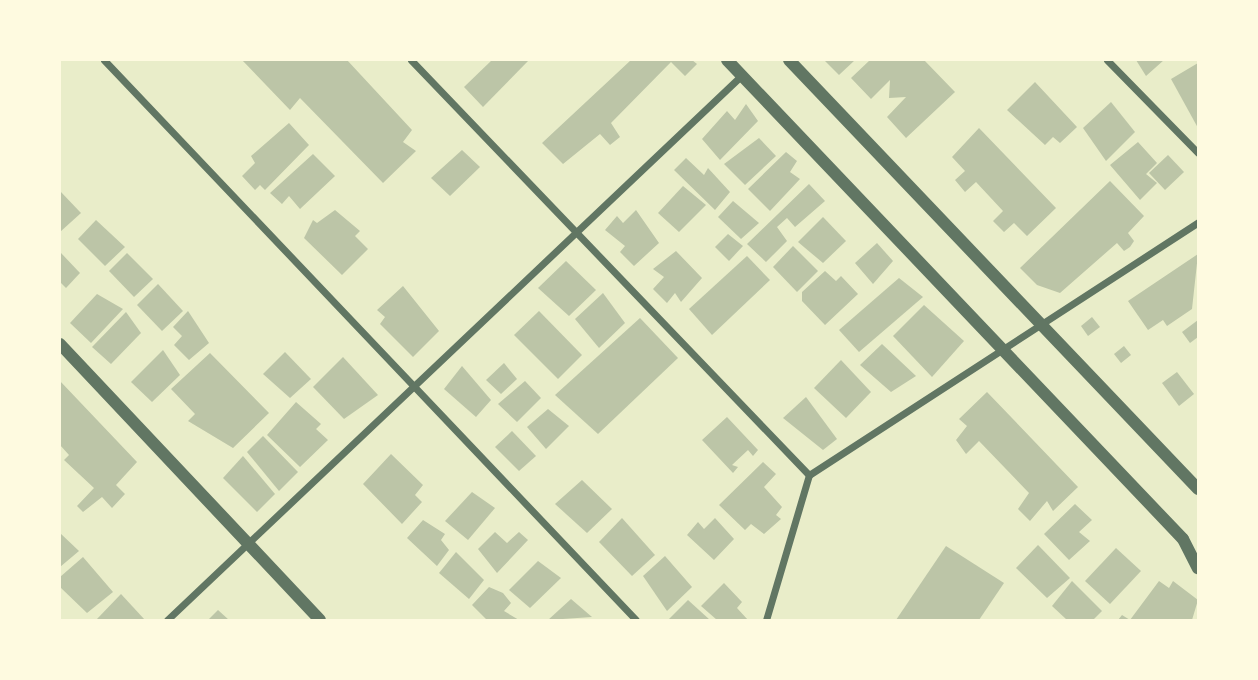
<!DOCTYPE html>
<html>
<head>
<meta charset="utf-8">
<style>
  body { margin:0 }
  #map { position:relative; width:1258px; height:680px; overflow:hidden; background:#e9edc9; font-family:Signika,sans-serif }
  div>[style] { position:absolute }
  .building>* { inset:0; background:#bcc5a7 }
  .minor>* { height:7px; margin:-3.5px; padding:0 3.5px; transform-origin:3.5px; border-radius:3.5px; background:#617663 }
  .tertiary>* { height:12px; margin:-6px; padding:0 6px; transform-origin:6px; border-radius:6px; background:#617663 }
  span { translate:-50% -50%; white-space:nowrap; text-align:center; line-height:1.15; -webkit-text-stroke:5px #fefae0; paint-order:stroke }
  .frame { position:absolute; inset:0; border:61px solid #fefae0; pointer-events:none }
</style>
</head>
<body>
<div id="map">
  <div class="building">
    <div style="clip-path:polygon(242px 60px,347px 60px,412px 130px,403px 142px,416px 151px,383px 183px,300px 98px,290px 110px)"></div>
    <div style="clip-path:polygon(492px 60px,529px 60px,483px 107px,464px 87px)"></div>
    <div style="clip-path:polygon(631px 60px,692px 60px,697px 64px,685px 76px,671px 62px,611px 123px,620px 137px,610px 145px,600px 134px,563px 164px,542px 143px)"></div>
    <div style="clip-path:polygon(824px 60px,855px 60px,839px 75px)"></div>
    <div style="clip-path:polygon(870px 60px,924px 60px,955px 92px,906px 138px,887px 117px,906px 97px,889px 98px,890px 80px,871px 99px,851px 78px)"></div>
    <div style="clip-path:polygon(1136px 60px,1164px 60px,1146px 76px)"></div>
    <div style="clip-path:polygon(1198px 63px,1198px 128px,1171px 79px)"></div>
    <div style="clip-path:polygon(1035px 82px,1077px 127px,1060px 143px,1053px 137px,1045px 145px,1007px 110px)"></div>
    <div style="clip-path:polygon(1111px 102px,1135px 132px,1106px 161px,1083px 128px)"></div>
    <div style="clip-path:polygon(746px 104px,758px 121px,720px 160px,702px 139px,727px 111px,735px 120px)"></div>
    <div style="clip-path:polygon(289px 123px,309px 145px,265px 190px,260px 185px,255px 190px,242px 176px,255px 163px,251px 156px)"></div>
    <div style="clip-path:polygon(979px 128px,1056px 208px,1027px 236px,1014px 223px,1004px 232px,993px 221px,1003px 211px,976px 182px,965px 192px,955px 180px,965px 171px,952px 157px)"></div>
    <div style="clip-path:polygon(759px 138px,776px 156px,745px 185px,724px 164px)"></div>
    <div style="clip-path:polygon(1138px 142px,1157px 163px,1146px 174px,1157px 183px,1140px 200px,1110px 165px)"></div>
    <div style="clip-path:polygon(462px 150px,480px 167px,450px 196px,431px 178px)"></div>
    <div style="clip-path:polygon(786px 152px,797px 161px,790px 172px,800px 179px,770px 211px,748px 189px)"></div>
    <div style="clip-path:polygon(313px 154px,335px 176px,300px 209px,289px 196px,282px 204px,270px 193px)"></div>
    <div style="clip-path:polygon(1168px 155px,1184px 172px,1165px 190px,1149px 173px)"></div>
    <div style="clip-path:polygon(686px 158px,704px 175px,708px 168px,730px 192px,715px 210px,674px 170px)"></div>
    <div style="clip-path:polygon(1110px 181px,1144px 216px,1128px 233px,1134px 241px,1130px 247px,1124px 251px,1117px 243px,1060px 293px,1037px 285px,1020px 268px)"></div>
    <div style="clip-path:polygon(809px 184px,825px 201px,795px 227px,787px 218px,777px 227px,787px 241px,766px 262px,747px 244px)"></div>
    <div style="clip-path:polygon(683px 186px,706px 205px,679px 232px,658px 213px)"></div>
    <div style="clip-path:polygon(60px 191px,81px 213px,60px 232px)"></div>
    <div style="clip-path:polygon(733px 201px,759px 223px,741px 239px,718px 217px)"></div>
    <div style="clip-path:polygon(335px 210px,360px 231px,355px 236px,368px 249px,342px 275px,304px 238px,313px 220px,317px 223px)"></div>
    <div style="clip-path:polygon(636px 210px,659px 243px,634px 266px,620px 252px,625px 246px,605px 230px,617px 216px,623px 223px)"></div>
    <div style="clip-path:polygon(823px 217px,846px 241px,823px 263px,798px 242px)"></div>
    <div style="clip-path:polygon(96px 220px,125px 247px,105px 266px,78px 239px)"></div>
    <div style="clip-path:polygon(728px 234px,743px 246px,729px 261px,715px 247px)"></div>
    <div style="clip-path:polygon(877px 243px,893px 261px,873px 284px,855px 263px)"></div>
    <div style="clip-path:polygon(793px 246px,818px 271px,797px 292px,773px 267px)"></div>
    <div style="clip-path:polygon(676px 251px,702px 278px,681px 302px,675px 293px,667px 303px,653px 289px,664px 277px,653px 269px)"></div>
    <div style="clip-path:polygon(61px 253px,80px 273px,66px 288px,60px 282px)"></div>
    <div style="clip-path:polygon(127px 253px,153px 279px,134px 297px,109px 271px)"></div>
    <div style="clip-path:polygon(1198px 254px,1192px 309px,1167px 326px,1163px 320px,1148px 330px,1128px 301px)"></div>
    <div style="clip-path:polygon(747px 256px,770px 280px,712px 335px,689px 309px)"></div>
    <div style="clip-path:polygon(566px 261px,596px 290px,569px 316px,538px 288px)"></div>
    <div style="clip-path:polygon(825px 271px,836px 281px,841px 276px,858px 294px,825px 325px,802px 301px,802px 292px)"></div>
    <div style="clip-path:polygon(899px 278px,923px 297px,859px 352px,839px 330px)"></div>
    <div style="clip-path:polygon(158px 284px,183px 311px,162px 331px,137px 305px)"></div>
    <div style="clip-path:polygon(403px 286px,439px 331px,413px 357px,380px 324px,385px 317px,377px 310px)"></div>
    <div style="clip-path:polygon(603px 293px,625px 323px,599px 348px,575px 319px)"></div>
    <div style="clip-path:polygon(97px 294px,123px 309px,91px 343px,70px 323px)"></div>
    <div style="clip-path:polygon(924px 305px,964px 341px,932px 377px,893px 336px)"></div>
    <div style="clip-path:polygon(188px 311px,209px 343px,189px 360px,174px 345px,182px 336px,173px 327px)"></div>
    <div style="clip-path:polygon(539px 311px,582px 355px,558px 379px,514px 335px)"></div>
    <div style="clip-path:polygon(126px 312px,141px 333px,111px 364px,92px 347px)"></div>
    <div style="clip-path:polygon(1092px 317px,1100px 327px,1088px 336px,1081px 326px)"></div>
    <div style="clip-path:polygon(640px 318px,678px 358px,598px 434px,555px 395px)"></div>
    <div style="clip-path:polygon(1198px 320px,1198px 337px,1190px 343px,1182px 332px)"></div>
    <div style="clip-path:polygon(882px 344px,916px 376px,891px 392px,860px 365px)"></div>
    <div style="clip-path:polygon(1124px 346px,1131px 355px,1121px 363px,1114px 354px)"></div>
    <div style="clip-path:polygon(163px 350px,180px 375px,152px 402px,131px 382px)"></div>
    <div style="clip-path:polygon(285px 352px,311px 379px,290px 398px,263px 374px)"></div>
    <div style="clip-path:polygon(210px 353px,269px 413px,233px 448px,188px 421px,195px 414px,171px 389px)"></div>
    <div style="clip-path:polygon(343px 357px,378px 395px,344px 419px,313px 387px)"></div>
    <div style="clip-path:polygon(841px 360px,871px 392px,846px 418px,814px 388px)"></div>
    <div style="clip-path:polygon(504px 363px,517px 379px,501px 394px,486px 380px)"></div>
    <div style="clip-path:polygon(462px 366px,491px 400px,476px 417px,444px 389px)"></div>
    <div style="clip-path:polygon(1177px 372px,1194px 394px,1179px 406px,1162px 383px)"></div>
    <div style="clip-path:polygon(60px 381px,137px 462px,116px 485px,125px 494px,112px 508px,102px 497px,83px 512px,77px 506px,94px 488px,64px 460px,69px 455px,60px 445px)"></div>
    <div style="clip-path:polygon(525px 381px,541px 398px,517px 422px,498px 404px)"></div>
    <div style="clip-path:polygon(987px 392px,1078px 487px,1053px 511px,1047px 501px,1030px 521px,1018px 509px,1029px 493px,979px 441px,966px 454px,956px 440px,967px 426px,959px 419px)"></div>
    <div style="clip-path:polygon(806px 397px,837px 439px,823px 450px,783px 418px)"></div>
    <div style="clip-path:polygon(296px 402px,321px 424px,316px 429px,328px 440px,300px 467px,267px 435px)"></div>
    <div style="clip-path:polygon(548px 409px,569px 426px,546px 449px,527px 427px)"></div>
    <div style="clip-path:polygon(727px 417px,758px 450px,753px 456px,748px 450px,732px 465px,738px 467px,733px 473px,702px 440px)"></div>
    <div style="clip-path:polygon(512px 431px,536px 456px,519px 471px,495px 447px)"></div>
    <div style="clip-path:polygon(263px 436px,298px 472px,279px 491px,247px 452px)"></div>
    <div style="clip-path:polygon(391px 454px,423px 485px,415px 495px,422px 502px,402px 524px,363px 484px)"></div>
    <div style="clip-path:polygon(243px 456px,275px 494px,257px 512px,223px 478px)"></div>
    <div style="clip-path:polygon(763px 462px,776px 474px,764px 487px,782px 507px,776px 515px,781px 519px,764px 534px,751px 524px,745px 530px,719px 505px)"></div>
    <div style="clip-path:polygon(582px 480px,612px 509px,587px 533px,555px 504px)"></div>
    <div style="clip-path:polygon(472px 492px,495px 508px,468px 540px,445px 521px)"></div>
    <div style="clip-path:polygon(1075px 504px,1092px 520px,1079px 532px,1090px 541px,1069px 560px,1044px 534px)"></div>
    <div style="clip-path:polygon(622px 518px,655px 555px,632px 576px,599px 542px)"></div>
    <div style="clip-path:polygon(715px 518px,734px 539px,714px 560px,687px 535px,698px 522px,704px 529px)"></div>
    <div style="clip-path:polygon(423px 520px,445px 534px,441px 540px,449px 550px,437px 566px,407px 538px)"></div>
    <div style="clip-path:polygon(495px 532px,507px 543px,519px 532px,528px 540px,497px 573px,478px 549px)"></div>
    <div style="clip-path:polygon(60px 533px,79px 551px,60px 567px)"></div>
    <div style="clip-path:polygon(1038px 545px,1070px 578px,1047px 598px,1016px 568px)"></div>
    <div style="clip-path:polygon(946px 546px,1004px 583px,979px 620px,896px 620px)"></div>
    <div style="clip-path:polygon(1116px 548px,1141px 571px,1110px 604px,1085px 581px)"></div>
    <div style="clip-path:polygon(456px 552px,484px 580px,469px 599px,439px 573px)"></div>
    <div style="clip-path:polygon(665px 556px,692px 587px,667px 611px,643px 576px)"></div>
    <div style="clip-path:polygon(83px 557px,113px 592px,87px 613px,60px 587px,60px 577px)"></div>
    <div style="clip-path:polygon(538px 561px,561px 578px,530px 608px,509px 590px)"></div>
    <div style="clip-path:polygon(1072px 581px,1102px 611px,1093px 620px,1067px 620px,1052px 606px)"></div>
    <div style="clip-path:polygon(1159px 581px,1169px 588px,1173px 581px,1198px 600px,1192px 620px,1118px 620px,1122px 615px,1130px 620px)"></div>
    <div style="clip-path:polygon(724px 583px,742px 602px,737px 608px,748px 620px,717px 620px,701px 606px)"></div>
    <div style="clip-path:polygon(489px 587px,503px 593px,511px 603px,504px 611px,519px 620px,487px 620px,472px 605px)"></div>
    <div style="clip-path:polygon(121px 594px,145px 620px,96px 620px)"></div>
    <div style="clip-path:polygon(571px 599px,592px 617px,548px 620px)"></div>
    <div style="clip-path:polygon(688px 600px,710px 620px,668px 620px)"></div>
    <div style="clip-path:polygon(218px 610px,229px 620px,208px 620px)"></div>
  </div>
  <div class="minor">
    <div style="left:104px;top:60px;width:772px;rotate:46.47deg"></div>
    <div style="left:411px;top:60px;width:575px;rotate:46.2deg"></div>
    <div style="left:1107px;top:60px;width:130px;rotate:45.6deg"></div>
    <div style="left:167px;top:620px;width:792px;rotate:-43.47deg"></div>
    <div style="left:766px;top:620px;width:151px;rotate:-73.5deg"></div>
    <div style="left:809px;top:475px;width:464px;rotate:-33deg"></div>
  </div>
  <div class="tertiary">
    <div style="left:727px;top:60px;width:661px;rotate:46.41deg"></div>
    <div style="left:1183px;top:539px;width:33px;rotate:63deg"></div>
    <div style="left:789px;top:60px;width:593px;rotate:46.37deg"></div>
    <div style="left:60px;top:344px;width:379px;rotate:46.7deg"></div>
  </div>
  <div class="frame"></div>
</div>
</body>
</html>
